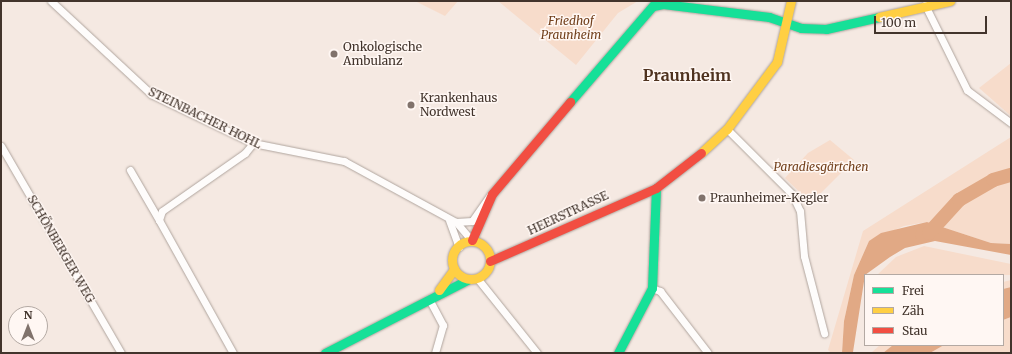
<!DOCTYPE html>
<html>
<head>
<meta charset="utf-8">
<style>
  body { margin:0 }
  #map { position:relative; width:1012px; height:354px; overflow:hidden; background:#f5e9e2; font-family:Merriweather,serif }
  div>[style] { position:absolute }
  .green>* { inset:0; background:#f7dccb }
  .water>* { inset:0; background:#e1a985 }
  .river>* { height:14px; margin:-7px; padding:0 7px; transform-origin:7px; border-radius:7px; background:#e1a985 }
  .roads { filter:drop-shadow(0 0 1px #b0a59e) drop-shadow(0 0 1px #b0a59e) }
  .street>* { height:7px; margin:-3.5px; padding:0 3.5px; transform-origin:3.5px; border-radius:3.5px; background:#fefcfb }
  .fast>* { height:9px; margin:-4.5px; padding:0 4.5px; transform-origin:4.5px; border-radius:4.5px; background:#16e098 }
  .slow>* { height:9px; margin:-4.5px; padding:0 4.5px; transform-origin:4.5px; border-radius:4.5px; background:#ffcf43 }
  .slow>.ring { margin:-4.5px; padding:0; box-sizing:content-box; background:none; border:9px solid #ffcf43; border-radius:50% }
  .jam>* { height:9px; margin:-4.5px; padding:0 4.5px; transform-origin:4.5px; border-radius:4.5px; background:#f24e42 }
  .dots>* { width:11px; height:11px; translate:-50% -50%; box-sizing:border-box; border:2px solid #fff7f3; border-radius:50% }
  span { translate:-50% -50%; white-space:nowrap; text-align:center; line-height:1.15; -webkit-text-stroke:3px #fff7f3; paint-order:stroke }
  .park-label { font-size:12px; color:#73411d; font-style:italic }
  .poi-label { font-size:12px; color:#42342c }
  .left { translate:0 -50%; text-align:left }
  .street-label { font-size:12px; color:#42342c }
  .district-label { font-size:16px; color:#4f3320; font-weight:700 }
  .frame { position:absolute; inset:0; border:2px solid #42342c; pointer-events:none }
  .legend { position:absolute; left:864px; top:274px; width:140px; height:72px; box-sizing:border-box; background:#fff7f3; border:1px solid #b3a9a3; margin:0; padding:5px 7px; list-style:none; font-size:12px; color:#42342c }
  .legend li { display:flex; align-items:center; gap:8px; height:20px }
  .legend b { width:20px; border:1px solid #b3a9a3 }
  .north { position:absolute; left:8px; top:306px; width:40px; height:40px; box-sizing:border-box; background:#fff7f3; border:1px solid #b3a9a3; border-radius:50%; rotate:0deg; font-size:11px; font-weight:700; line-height:16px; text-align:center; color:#42342c }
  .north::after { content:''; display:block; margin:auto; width:14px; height:18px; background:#81736c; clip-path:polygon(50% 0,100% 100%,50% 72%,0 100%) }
  .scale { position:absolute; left:874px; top:16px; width:113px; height:18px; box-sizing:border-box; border:2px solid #42342c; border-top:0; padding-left:5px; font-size:12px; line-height:14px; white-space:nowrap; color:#42342c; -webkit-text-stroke:3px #fff7f3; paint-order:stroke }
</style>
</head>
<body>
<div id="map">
  <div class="green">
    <div style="clip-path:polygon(415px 1px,458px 1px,445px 16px)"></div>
    <div style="clip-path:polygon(498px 1px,638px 1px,618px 13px,576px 65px)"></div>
    <div style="clip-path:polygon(1011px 63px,1011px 116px,979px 88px)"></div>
    <div style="clip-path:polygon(1011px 137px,1011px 244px,991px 243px,927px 222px,904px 226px,869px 241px,854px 275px,844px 321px,842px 353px,831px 353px,828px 350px,863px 231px)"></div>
    <div style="clip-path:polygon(830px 140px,854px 160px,811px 203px,785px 178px,808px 153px)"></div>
    <div style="clip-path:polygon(924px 246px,1011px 264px,1011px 275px,877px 275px,896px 257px)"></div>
    <div style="clip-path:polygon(1011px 280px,1011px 287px,1003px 289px,1003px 282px)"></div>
    <div style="clip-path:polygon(1011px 317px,1011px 353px,930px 353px,944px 345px,1003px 345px,1003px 320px)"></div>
    <div style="clip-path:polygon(880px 345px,893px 345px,883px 353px,871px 353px)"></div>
  </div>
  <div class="water">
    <div style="clip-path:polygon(927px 222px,991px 243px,1011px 244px,1011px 255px,935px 241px,905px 248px,890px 257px,865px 275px,853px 352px,842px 353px,844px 321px,854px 275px,869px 241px,881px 233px)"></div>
    <div style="clip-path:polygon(1011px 287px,1011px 317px,1003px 320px,1003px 289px)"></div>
    <div style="clip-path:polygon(893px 345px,944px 345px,930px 353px,883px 353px)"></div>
  </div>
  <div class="river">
    <div style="left:922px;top:235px;width:7px;rotate:-16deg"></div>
    <div style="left:929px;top:233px;width:45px;rotate:-47.7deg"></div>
    <div style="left:959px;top:200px;width:39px;rotate:-30deg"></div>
    <div style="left:993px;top:180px;width:19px;rotate:-16deg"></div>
  </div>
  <div class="roads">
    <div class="street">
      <div style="left:51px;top:1px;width:137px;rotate:42.9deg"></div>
      <div style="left:151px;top:94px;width:113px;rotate:25.7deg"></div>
      <div style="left:253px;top:143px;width:93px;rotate:11.2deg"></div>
      <div style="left:344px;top:161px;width:128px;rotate:28.6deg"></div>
      <div style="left:456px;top:222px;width:16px;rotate:-4deg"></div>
      <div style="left:472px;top:221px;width:32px;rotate:-55deg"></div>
      <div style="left:925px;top:5px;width:95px;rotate:63.7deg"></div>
      <div style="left:967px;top:90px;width:55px;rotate:36.9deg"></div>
      <div style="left:727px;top:129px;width:92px;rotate:45deg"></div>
      <div style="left:792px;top:194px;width:19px;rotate:65deg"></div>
      <div style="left:800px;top:211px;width:45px;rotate:84.9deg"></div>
      <div style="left:804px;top:256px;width:80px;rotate:75.4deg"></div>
      <div style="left:1px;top:146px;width:239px;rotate:59.9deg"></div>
      <div style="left:130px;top:170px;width:58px;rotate:59.9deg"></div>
      <div style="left:449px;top:220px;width:29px;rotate:70deg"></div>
      <div style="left:456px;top:222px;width:23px;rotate:50deg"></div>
      <div style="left:477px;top:278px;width:96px;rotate:51.3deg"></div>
      <div style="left:652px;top:288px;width:9px;rotate:21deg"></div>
      <div style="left:660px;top:291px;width:78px;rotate:52.3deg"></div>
      <div style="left:429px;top:299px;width:30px;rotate:62deg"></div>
      <div style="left:443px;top:325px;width:29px;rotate:106deg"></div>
      <div style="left:233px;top:353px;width:152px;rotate:-119.1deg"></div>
      <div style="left:159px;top:220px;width:9px;rotate:-72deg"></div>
      <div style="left:162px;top:211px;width:101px;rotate:-34.9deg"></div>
      <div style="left:245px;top:153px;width:13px;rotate:-51deg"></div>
    </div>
    <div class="fast">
      <div style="left:653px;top:6px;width:10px;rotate:-11deg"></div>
      <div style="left:663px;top:4px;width:107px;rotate:7deg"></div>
      <div style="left:769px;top:17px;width:34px;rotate:19deg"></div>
      <div style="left:801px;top:28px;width:25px;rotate:2deg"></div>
      <div style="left:826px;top:29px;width:54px;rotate:-12.8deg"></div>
      <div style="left:570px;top:102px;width:133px;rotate:-49.3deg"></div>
      <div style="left:325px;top:353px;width:162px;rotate:-27.2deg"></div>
      <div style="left:618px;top:353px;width:73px;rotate:-62.4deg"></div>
      <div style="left:652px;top:288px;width:100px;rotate:-87.7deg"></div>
    </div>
    <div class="slow">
      <div style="left:879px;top:17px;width:73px;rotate:-12.7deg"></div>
      <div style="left:701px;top:153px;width:35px;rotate:-43deg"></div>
      <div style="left:727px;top:129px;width:84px;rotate:-53.3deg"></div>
      <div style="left:777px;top:62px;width:63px;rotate:-77.1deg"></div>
      <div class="ring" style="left:452px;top:241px;width:29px;height:29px"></div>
      <div style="left:439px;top:290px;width:26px;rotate:-54deg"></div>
    </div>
    <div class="jam">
      <div style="left:472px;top:240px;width:50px;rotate:-66.5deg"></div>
      <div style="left:492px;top:194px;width:121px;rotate:-49.7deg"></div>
      <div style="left:490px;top:261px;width:181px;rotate:-23.7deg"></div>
      <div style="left:656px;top:188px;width:57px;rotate:-37.9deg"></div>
    </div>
  </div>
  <div class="dots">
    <div style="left:334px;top:54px;background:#81736c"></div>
    <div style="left:411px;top:105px;background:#81736c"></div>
    <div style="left:702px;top:198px;background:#81736c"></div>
  </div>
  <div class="park-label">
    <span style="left:571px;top:28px">Friedhof<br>Praunheim</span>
    <span style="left:821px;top:167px">Paradiesgärtchen</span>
  </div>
  <div class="poi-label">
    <span class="left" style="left:343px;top:54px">Onkologische<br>Ambulanz</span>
    <span class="left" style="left:420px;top:105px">Krankenhaus<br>Nordwest</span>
    <span class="left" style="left:710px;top:198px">Praunheimer-Kegler</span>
  </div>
  <div class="street-label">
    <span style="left:205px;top:118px;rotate:26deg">STEINBACHER HOHL</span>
    <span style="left:568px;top:213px;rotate:-25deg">HEERSTRASSE</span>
    <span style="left:61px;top:249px;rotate:60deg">SCHÖNBERGER WEG</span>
  </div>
  <div class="district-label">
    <span style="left:687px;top:75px">Praunheim</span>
  </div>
  <div class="frame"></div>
  <ul class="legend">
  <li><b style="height:5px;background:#16e098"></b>Frei</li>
  <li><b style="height:5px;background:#ffcf43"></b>Zäh</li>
  <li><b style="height:5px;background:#f24e42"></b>Stau</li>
  </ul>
  <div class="north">N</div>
  <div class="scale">100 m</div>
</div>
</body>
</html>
